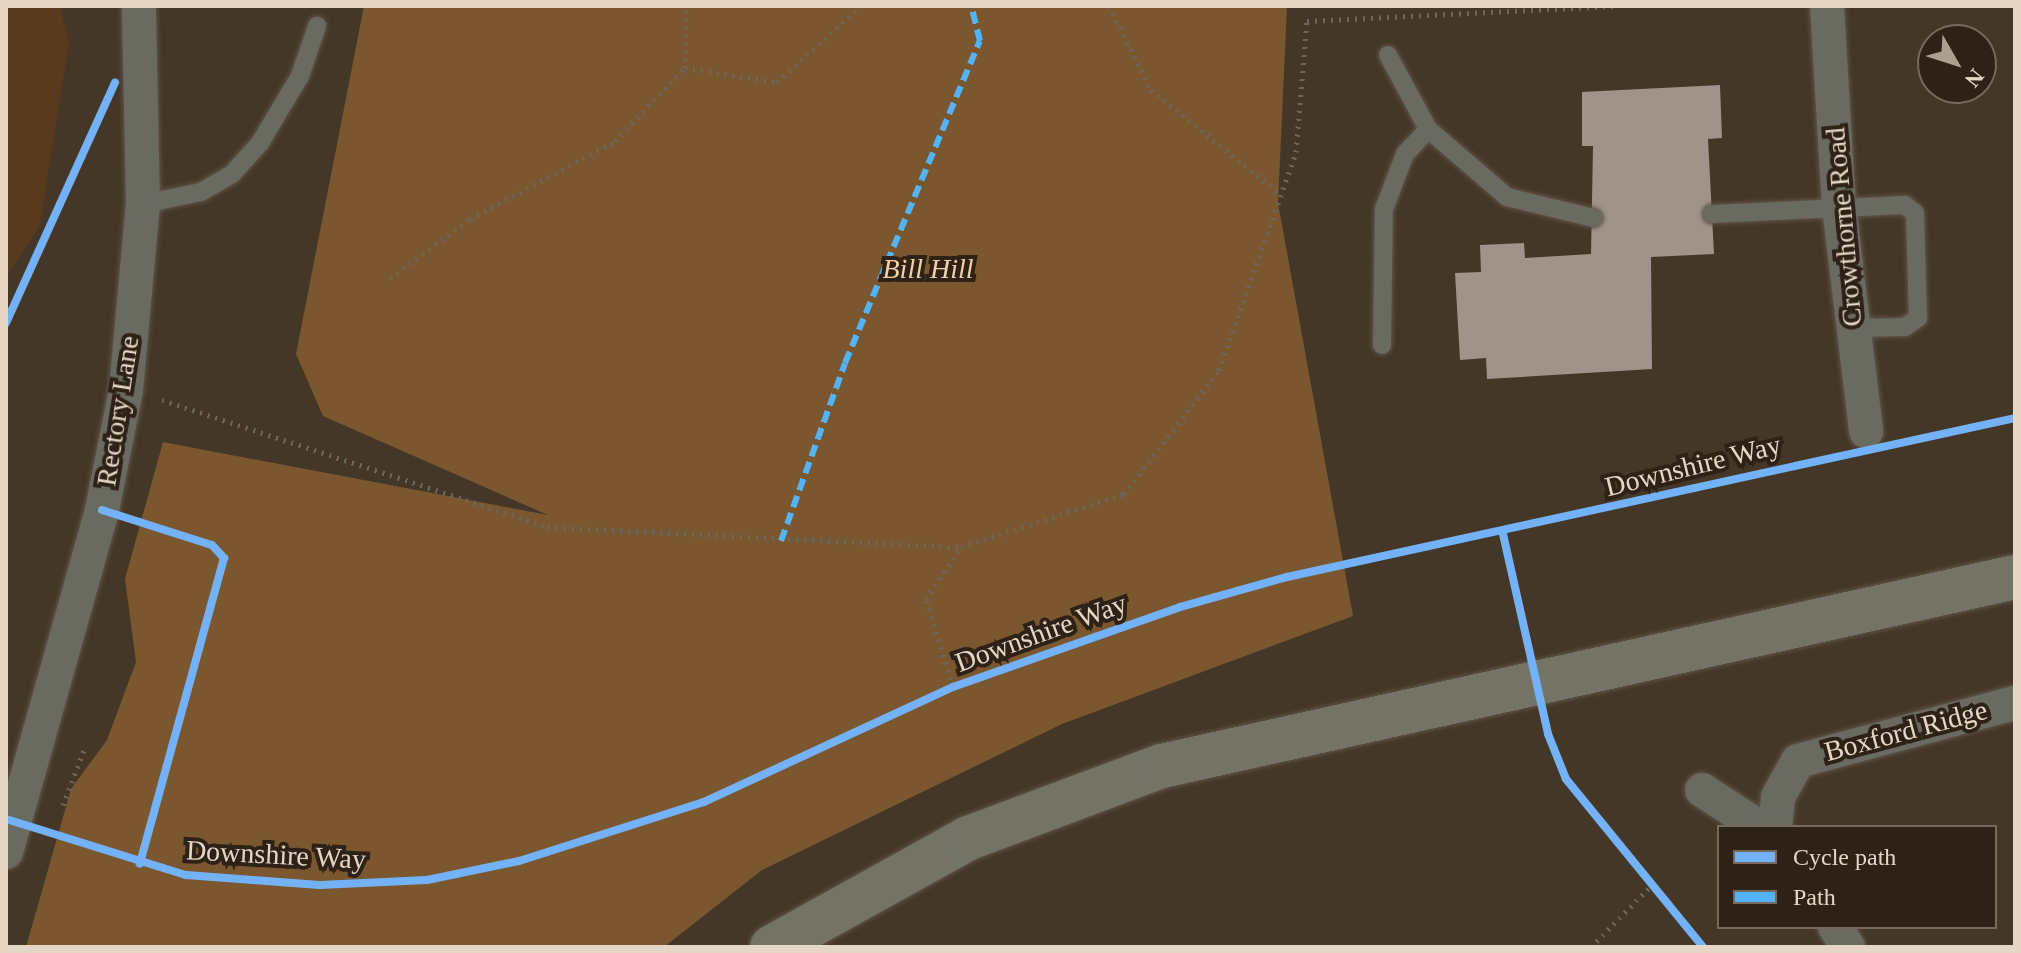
<!DOCTYPE html>
<html>
<head>
<meta charset="utf-8">
<style>
  body { margin:0 }
  #map { position:relative; width:2021px; height:953px; overflow:hidden; background:#453728; font-family:Georgia,serif }
  div>[style] { position:absolute }
  .built>* { inset:0; background:#573b1c }
  .green>* { inset:0; background:#7b5730 }
  .building>* { inset:0; background:#a09389 }
  .path>* { height:5px; margin-top:-2.5px; transform-origin:0; background:repeating-linear-gradient(90deg,#6a675e 0 2px,transparent 0 8px) }
  .roads { filter:drop-shadow(0 0 2px #5f5447) drop-shadow(0 0 2px #5f5447) }
  .service>* { height:18px; margin:-9px; padding:0 9px; transform-origin:9px; border-radius:9px; background:#696a60 }
  .minor>* { height:34px; margin:-17px; padding:0 17px; transform-origin:17px; border-radius:17px; background:#696a60 }
  .trunk>* { height:44px; margin:-22px; padding:0 22px; transform-origin:22px; border-radius:22px; background:#737466 }
  .quiet>* { height:6px; margin-top:-3px; transform-origin:0; background:repeating-linear-gradient(90deg,#52b3f8 0 12px,transparent 0 18px) }
  .cycleway>* { height:8px; margin:-4px; padding:0 4px; transform-origin:4px; border-radius:4px; background:#73b2f8 }
  span { translate:-50% -50%; white-space:nowrap; text-align:center; line-height:1.15; -webkit-text-stroke:8px #2e2216; paint-order:stroke }
  .street-label { font-size:28px; color:#e5d6c6 }
  .park-label { font-size:28px; color:#f5cfa7; font-style:italic }
  .frame { position:absolute; inset:0; border:8px solid #e5d6c6; pointer-events:none }
  .legend { position:absolute; left:1717px; top:825px; width:280px; height:104px; box-sizing:border-box; background:#2e2216; border:2px solid #776a5c; margin:0; padding:10px 14px; list-style:none; font-size:24px; color:#e5d6c6 }
  .legend li { display:flex; align-items:center; gap:16px; height:40px }
  .legend b { width:40px; border:2px solid #776a5c }
  .north { position:absolute; left:1917px; top:24px; width:80px; height:80px; box-sizing:border-box; background:#2e2216; border:2px solid #776a5c; border-radius:50%; rotate:129deg; font-size:22px; font-weight:700; line-height:32px; text-align:center; color:#e5d6c6 }
  .north::after { content:''; display:block; margin:auto; width:28px; height:36px; background:#ad9e8f; clip-path:polygon(50% 0,100% 100%,50% 72%,0 100%) }
</style>
</head>
<body>
<div id="map">
  <div class="built">
    <div style="clip-path:polygon(6px 6px,60px 6px,69px 42px,40px 225px,6px 277px)"></div>
  </div>
  <div class="green">
    <div style="clip-path:polygon(364px 6px,1287px 6px,1278px 203px,1353px 616px,1062px 724px,762px 870px,664px 947px,26px 947px,71px 789px,107px 740px,136px 662px,125px 579px,163px 442px,548px 515px,323px 416px,296px 354px)"></div>
  </div>
  <div class="building">
    <div style="clip-path:polygon(1720px 85px,1722px 138px,1708px 139px,1714px 254px,1651px 257px,1652px 369px,1487px 379px,1486px 358px,1460px 360px,1455px 273px,1481px 272px,1480px 245px,1524px 243px,1525px 258px,1591px 254px,1593px 146px,1582px 146px,1582px 92px)"></div>
  </div>
  <div class="path">
    <div style="left:1109px;top:6px;width:94px;rotate:63.4deg"></div>
    <div style="left:1151px;top:90px;width:167px;rotate:38.9deg"></div>
    <div style="left:685px;top:68px;width:93px;rotate:8.7deg"></div>
    <div style="left:777px;top:82px;width:113px;rotate:-42.1deg"></div>
    <div style="left:390px;top:278px;width:99px;rotate:-36.4deg"></div>
    <div style="left:470px;top:219px;width:165px;rotate:-28.3deg"></div>
    <div style="left:615px;top:141px;width:101px;rotate:-46.2deg"></div>
    <div style="left:685px;top:68px;width:62px;rotate:-89.1deg"></div>
    <div style="left:162px;top:400px;width:406px;rotate:18.2deg"></div>
    <div style="left:548px;top:527px;width:413px;rotate:2.8deg"></div>
    <div style="left:961px;top:547px;width:171px;rotate:-18deg"></div>
    <div style="left:1124px;top:494px;width:156px;rotate:-52.5deg"></div>
    <div style="left:1219px;top:370px;width:231px;rotate:-70.5deg"></div>
    <div style="left:1296px;top:152px;width:131px;rotate:-85.2deg"></div>
    <div style="left:1307px;top:21px;width:312px;rotate:-2.8deg"></div>
    <div style="left:953px;top:687px;width:92px;rotate:-107.1deg"></div>
    <div style="left:926px;top:599px;width:63px;rotate:-56.1deg"></div>
    <div style="left:63px;top:805px;width:59px;rotate:-69.1deg"></div>
    <div style="left:1591px;top:947px;width:87px;rotate:-45.5deg"></div>
  </div>
  <div class="roads">
    <div class="service">
      <div style="left:1388px;top:55px;width:84px;rotate:61.6deg"></div>
      <div style="left:1428px;top:129px;width:104px;rotate:40.7deg"></div>
      <div style="left:1507px;top:197px;width:89px;rotate:13.6deg"></div>
      <div style="left:143px;top:204px;width:59px;rotate:-11.7deg"></div>
      <div style="left:201px;top:192px;width:36px;rotate:-30deg"></div>
      <div style="left:232px;top:174px;width:42px;rotate:-47.9deg"></div>
      <div style="left:260px;top:143px;width:78px;rotate:-59.2deg"></div>
      <div style="left:300px;top:76px;width:53px;rotate:-71.2deg"></div>
      <div style="left:1712px;top:214px;width:193px;rotate:-2.7deg"></div>
      <div style="left:1905px;top:205px;width:13px;rotate:39deg"></div>
      <div style="left:1915px;top:213px;width:105px;rotate:88.4deg"></div>
      <div style="left:1918px;top:318px;width:16px;rotate:145deg"></div>
      <div style="left:1905px;top:327px;width:51px;rotate:178.9deg"></div>
      <div style="left:1382px;top:345px;width:136px;rotate:-89.2deg"></div>
      <div style="left:1384px;top:209px;width:59px;rotate:-69.1deg"></div>
      <div style="left:1405px;top:154px;width:34px;rotate:-47deg"></div>
    </div>
    <div class="minor">
      <div style="left:1827px;top:6px;width:201px;rotate:86.6deg"></div>
      <div style="left:1839px;top:207px;width:226px;rotate:83.1deg"></div>
      <div style="left:1702px;top:790px;width:68px;rotate:33deg"></div>
      <div style="left:1775px;top:827px;width:30px;rotate:-84deg"></div>
      <div style="left:1778px;top:797px;width:41px;rotate:-60.9deg"></div>
      <div style="left:1798px;top:761px;width:225px;rotate:-15deg"></div>
      <div style="left:6px;top:852px;width:355px;rotate:-74.3deg"></div>
      <div style="left:102px;top:510px;width:122px;rotate:-78.7deg"></div>
      <div style="left:126px;top:390px;width:187px;rotate:-84.8deg"></div>
      <div style="left:143px;top:204px;width:198px;rotate:-91.2deg"></div>
      <div style="left:1835px;top:927px;width:24px;rotate:57deg"></div>
    </div>
    <div class="trunk">
      <div style="left:772px;top:947px;width:225px;rotate:-29deg"></div>
      <div style="left:969px;top:838px;width:206px;rotate:-20.5deg"></div>
      <div style="left:1162px;top:766px;width:874px;rotate:-12.49deg"></div>
    </div>
  </div>
  <div class="quiet">
    <div style="left:781px;top:541px;width:189px;rotate:-70.2deg"></div>
    <div style="left:845px;top:363px;width:349px;rotate:-67.3deg"></div>
    <div style="left:980px;top:41px;width:36px;rotate:-104deg"></div>
  </div>
  <div class="cycleway">
    <div style="left:6px;top:323px;width:264px;rotate:-65.6deg"></div>
    <div style="left:102px;top:510px;width:115px;rotate:17.7deg"></div>
    <div style="left:212px;top:545px;width:18px;rotate:47deg"></div>
    <div style="left:224px;top:558px;width:317px;rotate:105.4deg"></div>
    <div style="left:1503px;top:534px;width:205px;rotate:77.3deg"></div>
    <div style="left:1548px;top:734px;width:48px;rotate:68.2deg"></div>
    <div style="left:1566px;top:779px;width:217px;rotate:50.8deg"></div>
    <div style="left:6px;top:819px;width:189px;rotate:17.3deg"></div>
    <div style="left:186px;top:875px;width:134px;rotate:4.3deg"></div>
    <div style="left:320px;top:885px;width:107px;rotate:-2.7deg"></div>
    <div style="left:427px;top:880px;width:94px;rotate:-11.7deg"></div>
    <div style="left:519px;top:861px;width:194px;rotate:-17.7deg"></div>
    <div style="left:704px;top:802px;width:274px;rotate:-24.8deg"></div>
    <div style="left:953px;top:687px;width:241px;rotate:-19.4deg"></div>
    <div style="left:1180px;top:607px;width:111px;rotate:-15.7deg"></div>
    <div style="left:1287px;top:577px;width:745px;rotate:-12.32deg"></div>
  </div>
  <div class="street-label">
    <span style="left:1844px;top:227px;rotate:-95deg">Crowthorne Road</span>
    <span style="left:118px;top:411px;rotate:-81deg">Rectory Lane</span>
    <span style="left:1693px;top:466px;rotate:-14deg">Downshire Way</span>
    <span style="left:1041px;top:633px;rotate:-20deg">Downshire Way</span>
    <span style="left:1906px;top:731px;rotate:-15deg">Boxford Ridge</span>
    <span style="left:276px;top:855px;rotate:3deg">Downshire Way</span>
  </div>
  <div class="park-label">
    <span style="left:928px;top:269px">Bill Hill</span>
  </div>
  <div class="frame"></div>
  <ul class="legend">
  <li><b style="height:10px;background:#73b2f8"></b>Cycle path</li>
  <li><b style="height:10px;background:#52b3f8"></b>Path</li>
  </ul>
  <div class="north">N</div>
</div>
</body>
</html>
